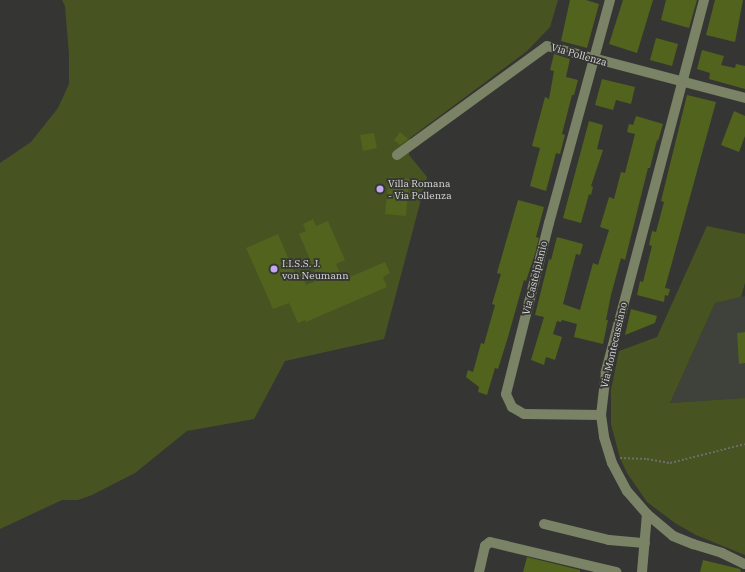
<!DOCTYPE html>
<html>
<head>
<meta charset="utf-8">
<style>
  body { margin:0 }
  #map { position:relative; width:745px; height:572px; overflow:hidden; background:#353633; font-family:"IBM Plex Serif",serif }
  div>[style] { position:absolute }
  .built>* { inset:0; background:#3f423b }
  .green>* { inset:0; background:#475421 }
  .building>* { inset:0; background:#51631c }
  .path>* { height:1.5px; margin-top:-0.75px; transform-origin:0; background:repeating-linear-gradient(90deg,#6d6d6b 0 2px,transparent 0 4px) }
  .minor>* { height:10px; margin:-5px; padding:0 5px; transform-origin:5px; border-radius:5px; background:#7a8366 }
  .dots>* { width:11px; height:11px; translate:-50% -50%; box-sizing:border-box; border:2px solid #353633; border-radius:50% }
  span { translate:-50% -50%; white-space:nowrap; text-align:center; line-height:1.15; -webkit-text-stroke:3.5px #353633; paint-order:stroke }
  .street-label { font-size:10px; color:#d9d9d8 }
  .poi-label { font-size:10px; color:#d9d9d8 }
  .left { translate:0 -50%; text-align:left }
</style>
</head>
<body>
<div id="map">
  <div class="built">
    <div style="clip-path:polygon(745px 296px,745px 398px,670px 403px,715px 303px)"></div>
  </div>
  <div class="green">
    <div style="clip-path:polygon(62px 0,558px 0,550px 27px,527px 51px,410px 138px,409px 155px,427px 177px,384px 339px,285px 361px,254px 419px,187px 431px,135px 473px,92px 495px,78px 500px,62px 500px,0 529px,0 163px,31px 142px,58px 108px,69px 84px,69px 54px,65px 6px)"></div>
    <div style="clip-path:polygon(707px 226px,745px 234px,745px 283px,741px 297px,715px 303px,670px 403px,745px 398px,745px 555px,696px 535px,675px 523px,647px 502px,627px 473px,620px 458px,611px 424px,611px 390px,619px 351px,657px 337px)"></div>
  </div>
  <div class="building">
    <div style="clip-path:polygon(570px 0,586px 0,599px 4px,587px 48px,561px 41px)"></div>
    <div style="clip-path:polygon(623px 0,653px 0,637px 53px,609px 44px)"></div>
    <div style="clip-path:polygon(666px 0,697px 0,689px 28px,661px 20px)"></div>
    <div style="clip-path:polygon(715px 0,743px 0,735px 42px,706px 35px)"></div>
    <div style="clip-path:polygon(656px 38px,678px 44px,672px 66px,650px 60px)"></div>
    <div style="clip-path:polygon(702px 50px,724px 56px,721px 65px,735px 68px,736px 64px,745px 66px,745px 89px,709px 79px,710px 73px,697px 69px)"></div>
    <div style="clip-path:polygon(554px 54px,570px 59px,566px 77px,578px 80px,574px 95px,572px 95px,562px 134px,565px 135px,560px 154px,556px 153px,546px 191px,530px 186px,540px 148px,532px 146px,545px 97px,549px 99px,554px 71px,550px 70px)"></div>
    <div style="clip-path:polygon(602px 79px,635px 87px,631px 104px,616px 100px,613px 110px,595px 105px)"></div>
    <div style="clip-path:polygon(687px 95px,716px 102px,665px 288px,670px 289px,668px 296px,665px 295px,664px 302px,637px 295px,640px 281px,643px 282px,652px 246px,649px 245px,652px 231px,656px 232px,664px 202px,661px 201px)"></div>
    <div style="clip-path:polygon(734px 111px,745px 116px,745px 136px,739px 152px,721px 145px)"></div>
    <div style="clip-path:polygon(636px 116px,663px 124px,658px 141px,657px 140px,650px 168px,648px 168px,625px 260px,621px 258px,611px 295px,606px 320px,608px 320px,603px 344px,574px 337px,577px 324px,562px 320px,561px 322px,557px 321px,553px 334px,562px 337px,555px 360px,546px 357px,544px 365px,531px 360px,544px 317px,535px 315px,549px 259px,551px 260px,557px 237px,583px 244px,580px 255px,576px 254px,563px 304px,580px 310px,593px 263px,598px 265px,609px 230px,600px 227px,609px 197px,614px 199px,621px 172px,625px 173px,635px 134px,627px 132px,629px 124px,633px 125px)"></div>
    <div style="clip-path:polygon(589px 121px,603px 125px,597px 149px,603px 150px,591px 186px,593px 187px,591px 195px,589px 194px,581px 223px,563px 218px)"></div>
    <div style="clip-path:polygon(400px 132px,408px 139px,400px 145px,394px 140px)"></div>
    <div style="clip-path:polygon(374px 133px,377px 148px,363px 151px,360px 135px)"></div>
    <div style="clip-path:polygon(389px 177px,409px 179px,406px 216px,385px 214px)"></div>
    <div style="clip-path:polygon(518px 200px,544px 207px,536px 237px,539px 238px,535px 254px,526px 281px,524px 280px,508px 337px,498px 369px,495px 368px,487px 395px,478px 392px,479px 387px,466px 377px,468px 370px,473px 372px,481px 343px,484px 344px,495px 305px,492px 304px,501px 274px,497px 273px)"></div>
    <div style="clip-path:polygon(313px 219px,316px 226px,328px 221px,345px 260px,336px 264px,343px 280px,385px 262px,390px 273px,383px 277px,387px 287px,306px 322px,305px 320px,298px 323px,289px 303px,273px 309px,246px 248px,278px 234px,296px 276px,301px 273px,306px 285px,319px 280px,299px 234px,306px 231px,303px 224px)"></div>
    <div style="clip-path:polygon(631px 309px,657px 316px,655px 323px,625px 335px)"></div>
    <div style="clip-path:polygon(745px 332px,745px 363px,739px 364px,737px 333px)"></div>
    <div style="clip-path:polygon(527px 557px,580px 570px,580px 572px,523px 572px)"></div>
    <div style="clip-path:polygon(703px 560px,740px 569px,741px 572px,700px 572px)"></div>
  </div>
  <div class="path">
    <div style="left:620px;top:458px;width:27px;rotate:2deg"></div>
    <div style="left:647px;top:459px;width:23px;rotate:10deg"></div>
    <div style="left:670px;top:463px;width:77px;rotate:-14.2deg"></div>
  </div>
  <div class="minor">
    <div style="left:704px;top:0;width:385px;rotate:104.8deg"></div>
    <div style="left:606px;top:372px;width:43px;rotate:96.6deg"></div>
    <div style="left:601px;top:415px;width:22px;rotate:82deg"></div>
    <div style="left:604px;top:437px;width:27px;rotate:73deg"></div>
    <div style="left:612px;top:463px;width:32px;rotate:62deg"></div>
    <div style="left:627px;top:491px;width:30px;rotate:49deg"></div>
    <div style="left:647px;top:514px;width:34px;rotate:40deg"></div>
    <div style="left:673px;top:536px;width:22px;rotate:22deg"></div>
    <div style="left:693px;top:544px;width:30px;rotate:17deg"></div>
    <div style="left:722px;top:553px;width:25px;rotate:26deg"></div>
    <div style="left:397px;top:155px;width:185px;rotate:-36deg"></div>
    <div style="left:547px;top:46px;width:205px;rotate:14.7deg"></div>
    <div style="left:601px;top:415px;width:77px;rotate:-179.3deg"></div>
    <div style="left:524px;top:414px;width:14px;rotate:-150deg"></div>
    <div style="left:512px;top:407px;width:14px;rotate:-115deg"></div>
    <div style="left:506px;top:394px;width:176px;rotate:-75.9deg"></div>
    <div style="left:549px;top:223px;width:231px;rotate:-74.7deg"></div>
    <div style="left:544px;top:524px;width:67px;rotate:13.8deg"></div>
    <div style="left:609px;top:540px;width:36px;rotate:5deg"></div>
    <div style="left:479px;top:572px;width:27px;rotate:-77deg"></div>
    <div style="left:485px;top:546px;width:6px;rotate:-39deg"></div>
    <div style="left:490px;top:542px;width:130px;rotate:13.4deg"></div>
    <div style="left:642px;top:572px;width:58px;rotate:-85.1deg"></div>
  </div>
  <div class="dots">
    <div style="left:380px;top:189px;background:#c4a7f1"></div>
    <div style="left:274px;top:269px;background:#c4a7f1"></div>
  </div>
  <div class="street-label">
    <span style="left:579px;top:55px;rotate:16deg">Via Pollenza</span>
    <span style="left:535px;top:278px;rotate:-76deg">Via Castelplanio</span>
    <span style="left:614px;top:345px;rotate:-77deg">Via Montecassiano</span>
  </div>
  <div class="poi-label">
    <span class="left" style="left:388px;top:189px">Villa Romana<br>- Via Pollenza</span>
    <span class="left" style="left:282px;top:269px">I.I.S.S. J.<br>von Neumann</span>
  </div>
</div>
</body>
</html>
